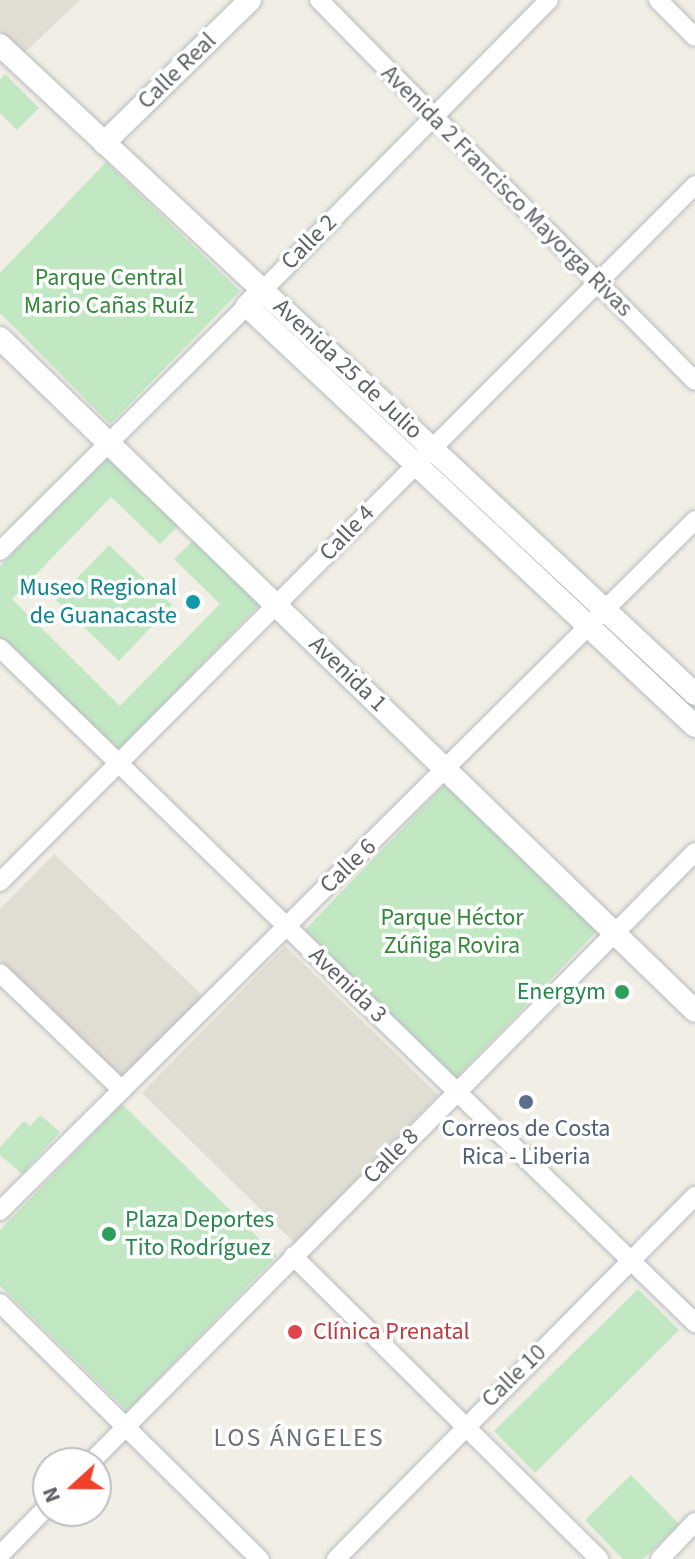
<!DOCTYPE html>
<html>
<head>
<meta charset="utf-8">
<style>
  body { margin:0 }
  #map { position:relative; width:695px; height:1559px; overflow:hidden; background:#f0eee5; font-family:"Source Sans 3",sans-serif }
  div>[style] { position:absolute }
  .education>* { inset:0; background:#e0ddd3 }
  .green>* { inset:0; background:#c1e8c2 }
  .roads { filter:drop-shadow(0 0 2px #b7babf) drop-shadow(0 0 2px #b7babf) }
  .minor>* { height:18px; margin:-9px; padding:0 9px; transform-origin:9px; border-radius:9px; background:#fff }
  .tertiary>* { height:22px; margin:-11px; padding:0 11px; transform-origin:11px; border-radius:11px; background:#fff }
  .dots>* { width:22px; height:22px; translate:-50% -50%; box-sizing:border-box; border:4px solid #fff; border-radius:50% }
  span { translate:-50% -50%; white-space:nowrap; text-align:center; line-height:1.15; -webkit-text-stroke:7px #fff; paint-order:stroke }
  .street-label { font-size:24px; color:#5d6066 }
  .park-label { font-size:24px; color:#328739 }
  .culture-label { font-size:24px; color:#0d838f }
  .right { translate:-100% -50%; text-align:right }
  .leisure-label { font-size:24px; color:#27864d }
  .left { translate:0 -50%; text-align:left }
  .service-label { font-size:24px; color:#4e5e75 }
  .health-label { font-size:24px; color:#be3a42 }
  .neighbourhood-label { font-size:26px; color:#6e7278; letter-spacing:2px }
  .north { position:absolute; left:32px; top:1447px; width:80px; height:80px; box-sizing:border-box; background:#fff; border:2px solid #bebfc2; border-radius:50%; rotate:249deg; font-size:22px; font-weight:700; line-height:32px; text-align:center; color:#5d6066 }
  .north::after { content:''; display:block; margin:auto; width:28px; height:36px; background:#ef412b; clip-path:polygon(50% 0,100% 100%,50% 72%,0 100%) }
</style>
</head>
<body>
<div id="map">
  <div class="education">
    <div style="clip-path:polygon(0 0,80px 0,23px 54px,0 30px)"></div>
    <div style="clip-path:polygon(54px 854px,203px 996px,123px 1082px,0 960px,0 909px)"></div>
    <div style="clip-path:polygon(285px 946px,438px 1095px,295px 1243px,142px 1093px)"></div>
  </div>
  <div class="green">
    <div style="clip-path:polygon(5px 74px,39px 108px,17px 130px,0 113px,0 80px)"></div>
    <div style="clip-path:polygon(106px 162px,240px 291px,110px 424px,0 313px,0 273px)"></div>
    <div style="clip-path:polygon(110px 456px,180px 524px,160px 544px,111px 497px,12px 599px,120px 706px,220px 604px,174px 559px,195px 539px,261px 603px,119px 750px,0 637px,0 566px)"></div>
    <div style="clip-path:polygon(109px 545px,172px 605px,119px 661px,56px 600px)"></div>
    <div style="clip-path:polygon(446px 783px,597px 931px,456px 1078px,305px 930px)"></div>
    <div style="clip-path:polygon(122px 1104px,277px 1256px,127px 1411px,0 1286px,0 1230px)"></div>
    <div style="clip-path:polygon(40px 1115px,60px 1132px,22px 1174px,0 1155px,0 1147px,24px 1121px,30px 1126px)"></div>
    <div style="clip-path:polygon(638px 1289px,679px 1330px,535px 1473px,494px 1431px)"></div>
    <div style="clip-path:polygon(631px 1475px,679px 1524px,643px 1559px,623px 1559px,585px 1520px)"></div>
  </div>
  <div class="roads">
    <div class="minor">
      <div style="left:319px;top:0;width:535px;rotate:45.38deg"></div>
      <div style="left:658px;top:0;width:52px;rotate:45deg"></div>
      <div style="left:263px;top:290px;width:407px;rotate:-45.4deg"></div>
      <div style="left:0;top:551px;width:348px;rotate:-44.8deg"></div>
      <div style="left:0;top:648px;width:969px;rotate:44.16deg"></div>
      <div style="left:0;top:882px;width:984px;rotate:-45.08deg"></div>
      <div style="left:0;top:973px;width:169px;rotate:43.8deg"></div>
      <div style="left:0;top:1211px;width:980px;rotate:-44.83deg"></div>
      <div style="left:293px;top:1256px;width:431px;rotate:44.7deg"></div>
      <div style="left:0;top:1303px;width:365px;rotate:44.6deg"></div>
      <div style="left:90px;top:1463px;width:860px;rotate:-45.28deg"></div>
      <div style="left:0;top:1555px;width:69px;rotate:-45.6deg"></div>
      <div style="left:336px;top:1559px;width:511px;rotate:-45.32deg"></div>
      <div style="left:660px;top:1559px;width:51px;rotate:-46.6deg"></div>
    </div>
    <div class="tertiary">
      <div style="left:0;top:45px;width:951px;rotate:43.04deg"></div>
      <div style="left:104px;top:143px;width:204px;rotate:-44.4deg"></div>
      <div style="left:263px;top:290px;width:23px;rotate:135deg"></div>
      <div style="left:247px;top:306px;width:614px;rotate:43.15deg"></div>
      <div style="left:0;top:338px;width:967px;rotate:44.08deg"></div>
    </div>
  </div>
  <div class="dots">
    <div style="left:193px;top:602px;background:#0f9aa8"></div>
    <div style="left:622px;top:992px;background:#2e9e5b"></div>
    <div style="left:526px;top:1102px;background:#5c6f8a"></div>
    <div style="left:109px;top:1234px;background:#2e9e5b"></div>
    <div style="left:295px;top:1332px;background:#e0444e"></div>
  </div>
  <div class="street-label">
    <span style="left:177px;top:71px;rotate:-44deg">Calle Real</span>
    <span style="left:507px;top:191px;rotate:45deg">Avenida 2 Francisco Mayorga Rivas</span>
    <span style="left:309px;top:242px;rotate:-45deg">Calle 2</span>
    <span style="left:348px;top:369px;rotate:43deg">Avenida 25 de Julio</span>
    <span style="left:347px;top:533px;rotate:-46deg">Calle 4</span>
    <span style="left:348px;top:674px;rotate:44deg">Avenida 1</span>
    <span style="left:348px;top:866px;rotate:-44deg">Calle 6</span>
    <span style="left:348px;top:985px;rotate:44deg">Avenida 3</span>
    <span style="left:391px;top:1156px;rotate:-45deg">Calle 8</span>
    <span style="left:514px;top:1376px;rotate:-44deg">Calle 10</span>
  </div>
  <div class="park-label">
    <span style="left:109px;top:292px">Parque Central<br>Mario Cañas Ruíz</span>
    <span style="left:452px;top:932px">Parque Héctor<br>Zúñiga Rovira</span>
  </div>
  <div class="culture-label">
    <span class="right" style="left:177px;top:602px">Museo Regional<br>de Guanacaste</span>
  </div>
  <div class="leisure-label">
    <span class="right" style="left:606px;top:992px">Energym</span>
    <span class="left" style="left:125px;top:1234px">Plaza Deportes<br>Tito Rodríguez</span>
  </div>
  <div class="service-label">
    <span style="left:526px;top:1143px">Correos de Costa<br>Rica - Liberia</span>
  </div>
  <div class="health-label">
    <span class="left" style="left:313px;top:1332px">Clínica Prenatal</span>
  </div>
  <div class="neighbourhood-label">
    <span style="left:299px;top:1438px">LOS ÁNGELES</span>
  </div>
  <div class="north">N</div>
</div>
</body>
</html>
